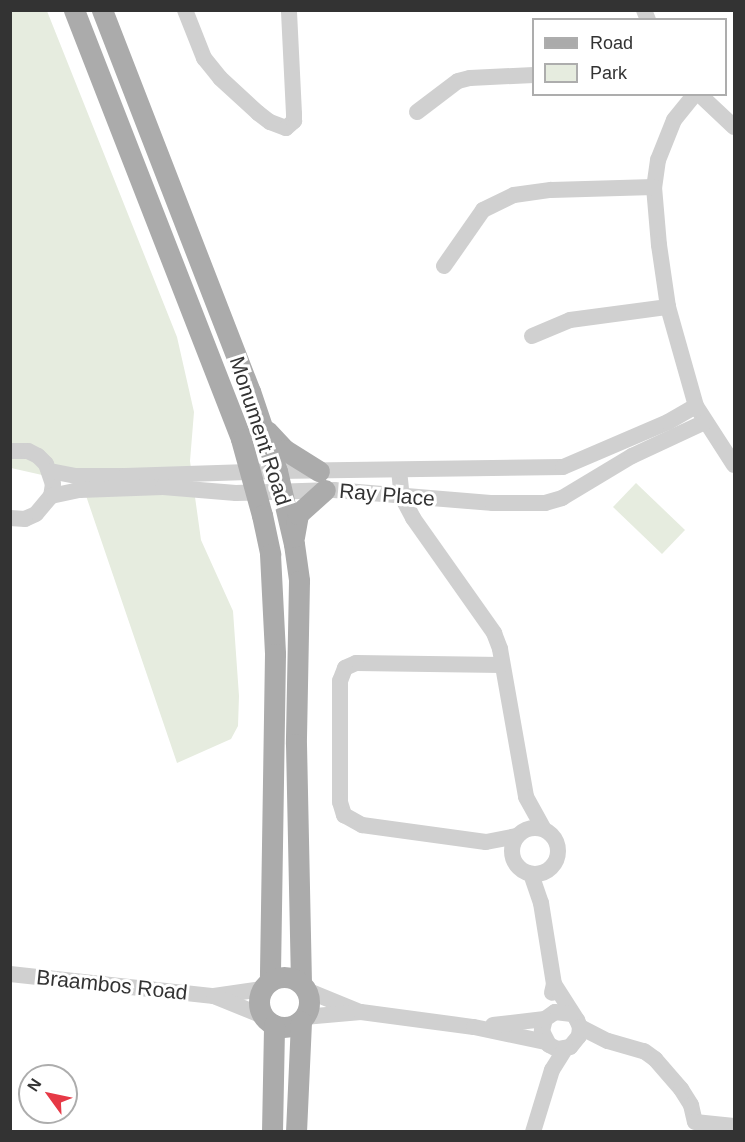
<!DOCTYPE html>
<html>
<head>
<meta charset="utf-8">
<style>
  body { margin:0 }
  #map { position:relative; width:745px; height:1142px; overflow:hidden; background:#fff; font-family:Arial,sans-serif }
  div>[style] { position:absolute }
  .green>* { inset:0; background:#e6ecdf }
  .minor>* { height:16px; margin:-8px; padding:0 8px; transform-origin:8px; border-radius:8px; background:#d0d0d0 }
  .minor>.ring { margin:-8px; padding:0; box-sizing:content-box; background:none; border:16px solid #d0d0d0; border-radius:50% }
  .major>* { height:21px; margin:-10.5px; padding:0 10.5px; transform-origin:10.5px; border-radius:10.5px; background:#ababab }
  .major>.ring { margin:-10.5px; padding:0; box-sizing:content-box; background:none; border:21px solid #ababab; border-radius:50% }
  span { translate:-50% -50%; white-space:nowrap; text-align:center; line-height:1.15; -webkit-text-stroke:6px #fff; paint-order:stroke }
  .street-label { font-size:21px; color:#333 }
  .frame { position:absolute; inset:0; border:12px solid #333; pointer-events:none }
  .legend { position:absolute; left:532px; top:18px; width:195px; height:78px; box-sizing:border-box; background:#fff; border:2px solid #adadad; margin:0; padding:8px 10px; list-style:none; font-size:18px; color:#333 }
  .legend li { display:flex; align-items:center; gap:12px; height:30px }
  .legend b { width:30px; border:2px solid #adadad }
  .north { position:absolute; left:18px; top:1064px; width:60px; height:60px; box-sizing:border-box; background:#fff; border:2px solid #adadad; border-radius:50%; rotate:303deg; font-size:16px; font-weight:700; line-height:24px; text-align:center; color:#333 }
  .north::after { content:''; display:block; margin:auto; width:21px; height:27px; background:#e63946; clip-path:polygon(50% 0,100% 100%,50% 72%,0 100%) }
</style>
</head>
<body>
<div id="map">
  <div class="green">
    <div style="clip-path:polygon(11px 11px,47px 11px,177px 337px,194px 412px,190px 461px,201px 540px,233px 611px,239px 696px,238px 726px,231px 739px,177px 763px,82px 484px,11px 468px)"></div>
    <div style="clip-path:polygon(636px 483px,685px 530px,662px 554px,613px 507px)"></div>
  </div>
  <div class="minor">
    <div style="left:185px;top:10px;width:52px;rotate:68.4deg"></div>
    <div style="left:204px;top:58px;width:26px;rotate:51deg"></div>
    <div style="left:220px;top:78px;width:52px;rotate:42.6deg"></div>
    <div style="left:258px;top:113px;width:15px;rotate:37deg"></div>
    <div style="left:270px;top:122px;width:17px;rotate:21deg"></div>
    <div style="left:286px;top:128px;width:11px;rotate:-41deg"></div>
    <div style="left:294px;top:121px;width:7px;rotate:-90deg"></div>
    <div style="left:294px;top:114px;width:104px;rotate:-92.8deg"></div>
    <div style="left:644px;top:10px;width:11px;rotate:68deg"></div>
    <div style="left:695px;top:94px;width:33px;rotate:129deg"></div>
    <div style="left:674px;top:120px;width:43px;rotate:111.8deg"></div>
    <div style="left:658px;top:160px;width:27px;rotate:98deg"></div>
    <div style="left:654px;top:187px;width:58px;rotate:85.1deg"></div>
    <div style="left:659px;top:245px;width:63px;rotate:81.7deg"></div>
    <div style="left:668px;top:307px;width:103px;rotate:74.2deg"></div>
    <div style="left:696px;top:406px;width:70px;rotate:57.2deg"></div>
    <div style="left:699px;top:94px;width:48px;rotate:43.3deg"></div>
    <div style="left:417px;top:112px;width:51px;rotate:-37.1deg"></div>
    <div style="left:458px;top:81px;width:12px;rotate:-14deg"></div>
    <div style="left:470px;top:78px;width:64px;rotate:-2.7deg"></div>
    <div style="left:444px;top:266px;width:68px;rotate:-55.1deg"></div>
    <div style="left:483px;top:210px;width:34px;rotate:-26deg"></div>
    <div style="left:514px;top:195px;width:37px;rotate:-8deg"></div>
    <div style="left:551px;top:190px;width:103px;rotate:-1.7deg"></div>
    <div style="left:532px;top:336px;width:41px;rotate:-22.8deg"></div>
    <div style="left:570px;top:320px;width:99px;rotate:-7.6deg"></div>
    <div style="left:10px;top:451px;width:18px"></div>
    <div style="left:28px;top:451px;width:11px;rotate:27deg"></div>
    <div style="left:38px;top:456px;width:11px;rotate:45deg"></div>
    <div style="left:46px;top:464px;width:21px;rotate:71deg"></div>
    <div style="left:53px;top:484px;width:12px;rotate:99deg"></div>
    <div style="left:51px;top:496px;width:23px;rotate:130deg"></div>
    <div style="left:36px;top:514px;width:12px;rotate:156deg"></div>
    <div style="left:25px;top:519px;width:15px;rotate:-176deg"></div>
    <div style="left:399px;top:470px;width:27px;rotate:84deg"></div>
    <div style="left:402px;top:497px;width:24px;rotate:62deg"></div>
    <div style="left:413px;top:518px;width:141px;rotate:54.8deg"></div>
    <div style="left:494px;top:633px;width:17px;rotate:69deg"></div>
    <div style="left:500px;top:649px;width:150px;rotate:80deg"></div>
    <div style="left:526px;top:797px;width:35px;rotate:61deg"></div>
    <div style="left:50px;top:471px;width:25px;rotate:11deg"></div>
    <div style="left:75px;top:476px;width:50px"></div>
    <div style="left:125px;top:476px;width:152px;rotate:-1.9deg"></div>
    <div style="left:277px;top:471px;width:286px;rotate:-0.8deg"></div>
    <div style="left:563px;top:467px;width:114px;rotate:-23.2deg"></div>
    <div style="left:668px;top:422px;width:32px;rotate:-30deg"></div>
    <div style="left:51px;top:496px;width:30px;rotate:-12deg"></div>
    <div style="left:80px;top:490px;width:83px;rotate:-2.1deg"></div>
    <div style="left:163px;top:487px;width:73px;rotate:4.7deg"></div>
    <div style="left:236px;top:493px;width:98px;rotate:-1.8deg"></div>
    <div style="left:334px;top:490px;width:160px;rotate:4.7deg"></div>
    <div style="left:493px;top:503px;width:52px"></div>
    <div style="left:545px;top:503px;width:18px;rotate:-16deg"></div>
    <div style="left:562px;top:498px;width:82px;rotate:-31deg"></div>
    <div style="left:632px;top:456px;width:81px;rotate:-25deg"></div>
    <div style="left:502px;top:665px;width:146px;rotate:-179.2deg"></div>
    <div style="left:356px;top:663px;width:12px;rotate:156deg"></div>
    <div style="left:345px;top:668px;width:14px;rotate:111deg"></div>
    <div style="left:340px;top:681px;width:121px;rotate:90deg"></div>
    <div style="left:340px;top:802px;width:14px;rotate:73deg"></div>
    <div style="left:344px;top:815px;width:21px;rotate:29deg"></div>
    <div style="left:362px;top:825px;width:125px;rotate:7.8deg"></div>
    <div style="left:486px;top:842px;width:32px;rotate:-11deg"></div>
    <div class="ring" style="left:512px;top:828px;width:30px;height:30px"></div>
    <div style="left:531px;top:874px;width:31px;rotate:71deg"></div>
    <div style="left:541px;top:903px;width:82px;rotate:80.9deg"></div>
    <div style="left:554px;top:984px;width:9px;rotate:103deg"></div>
    <div style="left:10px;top:974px;width:205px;rotate:6.2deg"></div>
    <div style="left:214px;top:996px;width:49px;rotate:-8.3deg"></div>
    <div style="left:554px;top:984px;width:43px;rotate:57.4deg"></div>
    <div style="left:577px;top:1020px;width:8px;rotate:67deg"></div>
    <div style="left:580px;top:1027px;width:9px;rotate:96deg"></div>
    <div style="left:579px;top:1036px;width:14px;rotate:129deg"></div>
    <div style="left:570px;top:1047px;width:13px;rotate:171deg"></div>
    <div style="left:557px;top:1049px;width:9px;rotate:-153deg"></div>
    <div style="left:549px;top:1045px;width:16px;rotate:-117deg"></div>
    <div style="left:542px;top:1031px;width:12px;rotate:-76deg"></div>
    <div style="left:545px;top:1019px;width:12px;rotate:-35deg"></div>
    <div style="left:555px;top:1012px;width:17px;rotate:7deg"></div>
    <div style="left:306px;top:990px;width:58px;rotate:22.2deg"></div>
    <div style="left:214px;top:996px;width:53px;rotate:22.2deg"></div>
    <div style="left:304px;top:1017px;width:57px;rotate:-5deg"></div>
    <div style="left:361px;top:1012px;width:114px;rotate:7.6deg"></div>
    <div style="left:474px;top:1027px;width:74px;rotate:11.8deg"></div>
    <div style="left:493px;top:1025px;width:52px;rotate:-6.6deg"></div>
    <div style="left:580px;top:1027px;width:31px;rotate:27deg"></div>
    <div style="left:608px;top:1041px;width:37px;rotate:16deg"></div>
    <div style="left:644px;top:1051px;width:14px;rotate:36deg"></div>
    <div style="left:655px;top:1059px;width:40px;rotate:49deg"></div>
    <div style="left:681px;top:1089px;width:19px;rotate:58deg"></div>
    <div style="left:691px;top:1105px;width:17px;rotate:77deg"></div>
    <div style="left:695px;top:1122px;width:39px;rotate:6deg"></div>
    <div style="left:533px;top:1132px;width:65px;rotate:-73deg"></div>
    <div style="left:552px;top:1070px;width:26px;rotate:-58deg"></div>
  </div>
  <div class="major">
    <div style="left:74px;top:10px;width:460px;rotate:68.7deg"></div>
    <div style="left:241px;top:439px;width:79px;rotate:74.6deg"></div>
    <div style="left:262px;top:515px;width:40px;rotate:78deg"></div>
    <div style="left:270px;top:554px;width:100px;rotate:87.1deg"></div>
    <div style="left:275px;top:654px;width:327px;rotate:90.9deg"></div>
    <div style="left:102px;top:10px;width:409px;rotate:68.8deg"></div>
    <div style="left:250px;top:391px;width:84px;rotate:71.4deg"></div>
    <div style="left:277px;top:471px;width:75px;rotate:76.9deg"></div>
    <div style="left:294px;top:544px;width:37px;rotate:82deg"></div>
    <div style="left:299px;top:581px;width:163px;rotate:91.1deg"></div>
    <div style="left:296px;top:744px;width:239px;rotate:88.8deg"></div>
    <div style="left:267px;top:431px;width:26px;rotate:47deg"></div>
    <div style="left:285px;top:450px;width:40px;rotate:32deg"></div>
    <div style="left:294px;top:537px;width:23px;rotate:-80deg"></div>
    <div style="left:298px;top:514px;width:36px;rotate:-42deg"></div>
    <div class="ring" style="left:259px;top:977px;width:29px;height:29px"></div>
    <div style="left:272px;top:1132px;width:107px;rotate:-88.9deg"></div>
    <div style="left:296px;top:1132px;width:111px;rotate:-87.4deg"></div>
  </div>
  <div class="street-label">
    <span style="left:260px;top:431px;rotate:72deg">Monument Road</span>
    <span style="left:387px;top:495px;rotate:5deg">Ray Place</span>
    <span style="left:112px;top:985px;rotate:6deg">Braambos Road</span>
  </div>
  <div class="frame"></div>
  <ul class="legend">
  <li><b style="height:8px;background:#ababab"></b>Road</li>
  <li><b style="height:16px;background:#e6ecdf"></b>Park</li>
  </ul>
  <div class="north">N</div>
</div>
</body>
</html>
